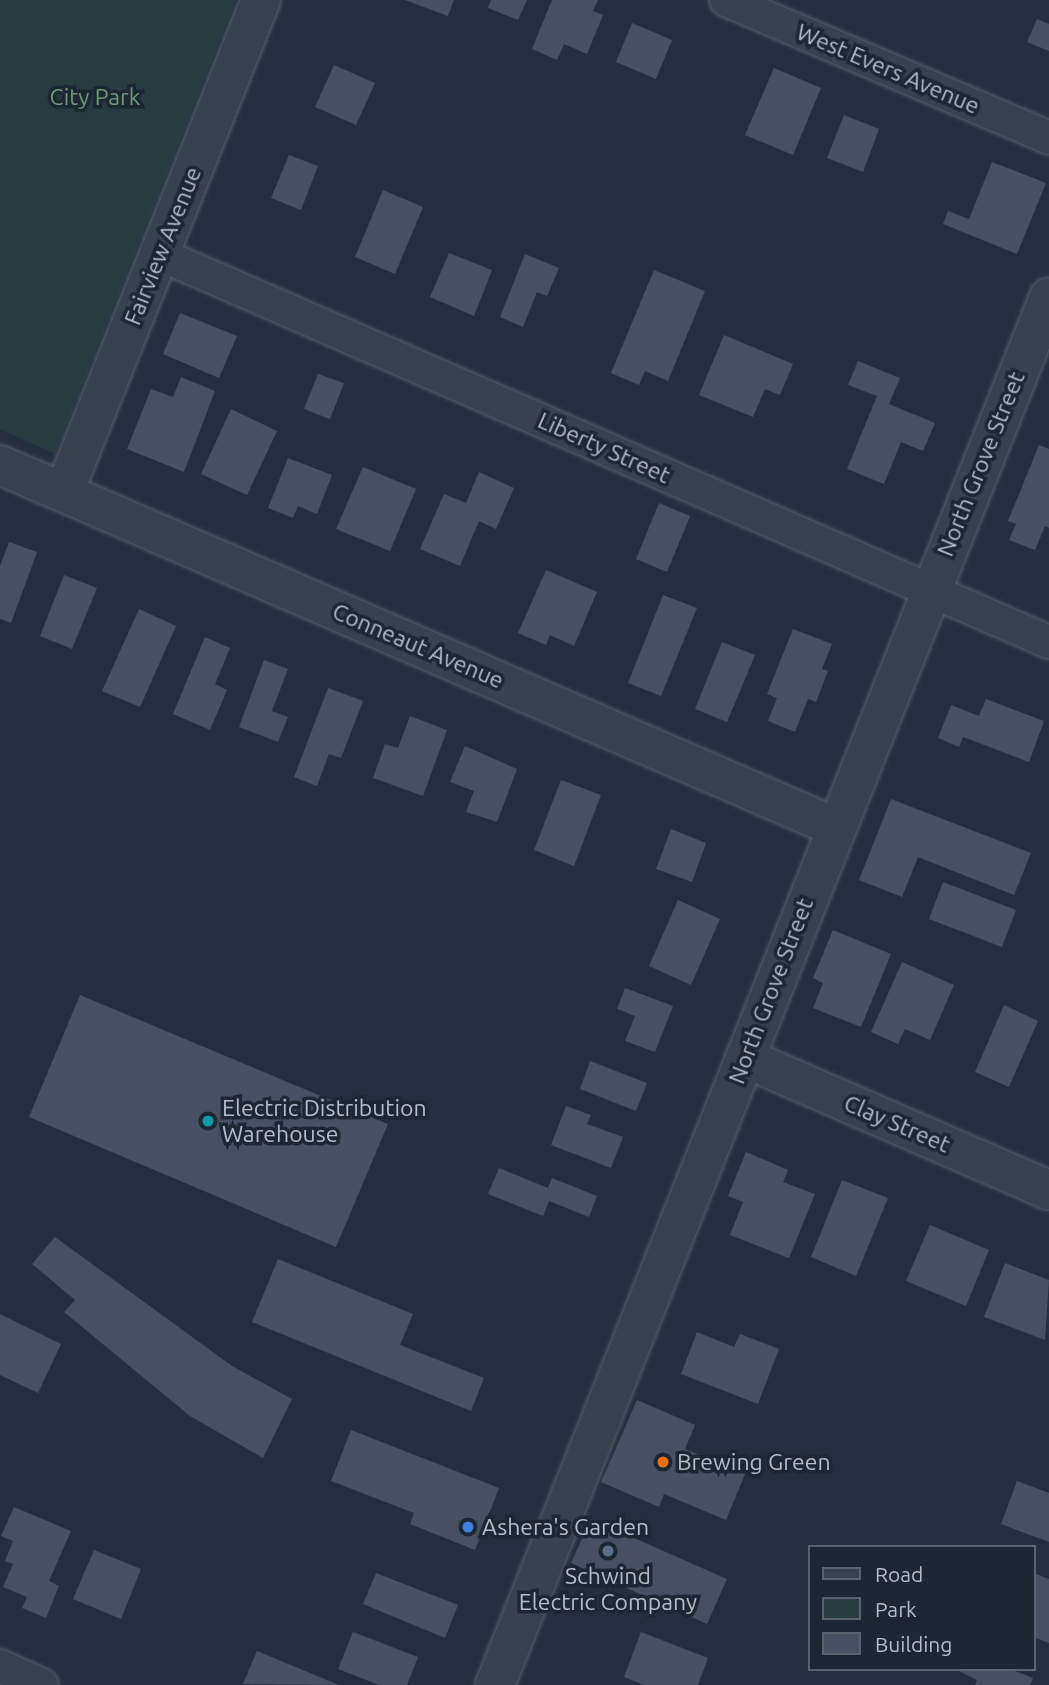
<!DOCTYPE html>
<html>
<head>
<meta charset="utf-8">
<style>
  body { margin:0 }
  #map { position:relative; width:1049px; height:1685px; overflow:hidden; background:#242f3e; font-family:Ubuntu,sans-serif }
  div>[style] { position:absolute }
  .green>* { inset:0; background:#263c3f }
  .building>* { inset:0; background:#455162 }
  .roads { filter:drop-shadow(0 0 2px #565f6c) drop-shadow(0 0 2px #565f6c) }
  .minor>* { height:32px; margin:-16px; padding:0 16px; transform-origin:16px; border-radius:16px; background:#38414e }
  .tertiary>* { height:38px; margin:-19px; padding:0 19px; transform-origin:19px; border-radius:19px; background:#38414e }
  .dots>* { width:19px; height:19px; translate:-50% -50%; box-sizing:border-box; border:4px solid #1d2633; border-radius:50% }
  span { translate:-50% -50%; white-space:nowrap; text-align:center; line-height:1.15; -webkit-text-stroke:7px #1d2633; paint-order:stroke }
  .street-label { font-size:23px; color:#b4bcc9 }
  .park-label { font-size:23px; color:#6b9a76 }
  .poi-label { font-size:23px; color:#b4bcc9 }
  .left { translate:0 -50%; text-align:left }
  .legend { position:absolute; left:808px; top:1545px; width:228px; height:126px; box-sizing:border-box; background:#1d2633; border:2px solid #59626f; margin:0; padding:9px 12px; list-style:none; font-size:21px; color:#b4bcc9 }
  .legend li { display:flex; align-items:center; gap:14px; height:35px }
  .legend b { width:35px; border:2px solid #59626f }
</style>
</head>
<body>
<div id="map">
  <div class="green">
    <div style="clip-path:polygon(0 0,236px 0,55px 454px,0 429px)"></div>
  </div>
  <div class="building">
    <div style="clip-path:polygon(405px 0,454px 0,448px 16px)"></div>
    <div style="clip-path:polygon(491px 0,527px 0,518px 20px,488px 8px)"></div>
    <div style="clip-path:polygon(552px 0,598px 0,593px 11px,603px 15px,587px 54px,564px 44px,557px 60px,532px 49px)"></div>
    <div style="clip-path:polygon(1037px 19px,1049px 24px,1049px 51px,1027px 42px)"></div>
    <div style="clip-path:polygon(632px 23px,672px 40px,656px 79px,616px 62px)"></div>
    <div style="clip-path:polygon(334px 65px,375px 83px,356px 125px,315px 107px)"></div>
    <div style="clip-path:polygon(774px 68px,821px 88px,793px 155px,745px 135px)"></div>
    <div style="clip-path:polygon(844px 115px,879px 129px,863px 172px,827px 158px)"></div>
    <div style="clip-path:polygon(289px 155px,318px 166px,301px 210px,271px 198px)"></div>
    <div style="clip-path:polygon(992px 162px,1046px 183px,1017px 254px,943px 224px,948px 211px,969px 219px)"></div>
    <div style="clip-path:polygon(383px 190px,423px 207px,395px 274px,355px 257px)"></div>
    <div style="clip-path:polygon(449px 253px,492px 270px,474px 316px,430px 297px)"></div>
    <div style="clip-path:polygon(525px 254px,559px 268px,547px 296px,537px 292px,523px 327px,500px 317px)"></div>
    <div style="clip-path:polygon(654px 270px,705px 291px,668px 381px,645px 371px,639px 385px,611px 373px)"></div>
    <div style="clip-path:polygon(180px 313px,237px 336px,219px 378px,163px 354px)"></div>
    <div style="clip-path:polygon(724px 335px,793px 364px,780px 395px,765px 389px,753px 417px,699px 395px)"></div>
    <div style="clip-path:polygon(858px 361px,900px 378px,889px 404px,935px 423px,923px 451px,901px 442px,884px 484px,847px 469px,877px 396px,848px 385px)"></div>
    <div style="clip-path:polygon(318px 374px,344px 383px,330px 419px,304px 409px)"></div>
    <div style="clip-path:polygon(181px 377px,215px 391px,184px 472px,127px 449px,151px 389px,173px 397px)"></div>
    <div style="clip-path:polygon(231px 409px,277px 431px,247px 495px,201px 474px)"></div>
    <div style="clip-path:polygon(1039px 445px,1049px 449px,1049px 528px,1045px 526px,1035px 550px,1009px 540px,1016px 524px,1008px 521px)"></div>
    <div style="clip-path:polygon(288px 458px,332px 475px,317px 514px,298px 506px,293px 518px,268px 508px)"></div>
    <div style="clip-path:polygon(363px 467px,416px 489px,390px 551px,336px 529px)"></div>
    <div style="clip-path:polygon(479px 472px,514px 488px,496px 529px,479px 521px,460px 566px,420px 549px,444px 494px,466px 503px)"></div>
    <div style="clip-path:polygon(659px 503px,690px 516px,667px 572px,636px 559px)"></div>
    <div style="clip-path:polygon(9px 542px,37px 552px,11px 623px,0 619px,0 566px)"></div>
    <div style="clip-path:polygon(546px 570px,597px 592px,574px 646px,550px 635px,546px 645px,518px 633px)"></div>
    <div style="clip-path:polygon(64px 575px,97px 588px,72px 649px,40px 636px)"></div>
    <div style="clip-path:polygon(663px 595px,697px 608px,661px 696px,628px 683px)"></div>
    <div style="clip-path:polygon(139px 609px,176px 626px,140px 707px,102px 691px)"></div>
    <div style="clip-path:polygon(793px 629px,832px 644px,822px 669px,828px 671px,816px 702px,808px 699px,795px 732px,768px 721px,777px 698px,767px 694px)"></div>
    <div style="clip-path:polygon(205px 637px,230px 648px,215px 684px,227px 690px,210px 730px,173px 714px)"></div>
    <div style="clip-path:polygon(722px 642px,755px 655px,727px 722px,695px 709px)"></div>
    <div style="clip-path:polygon(264px 660px,288px 669px,272px 711px,288px 717px,278px 742px,239px 727px)"></div>
    <div style="clip-path:polygon(328px 688px,363px 701px,341px 758px,329px 754px,317px 786px,294px 777px)"></div>
    <div style="clip-path:polygon(986px 699px,1044px 721px,1029px 762px,963px 737px,959px 747px,938px 738px,951px 705px,979px 716px)"></div>
    <div style="clip-path:polygon(410px 716px,447px 730px,423px 796px,373px 778px,385px 744px,398px 748px)"></div>
    <div style="clip-path:polygon(465px 746px,517px 769px,497px 822px,466px 812px,474px 791px,450px 782px)"></div>
    <div style="clip-path:polygon(561px 780px,601px 795px,574px 866px,534px 850px)"></div>
    <div style="clip-path:polygon(891px 799px,1031px 853px,1014px 895px,918px 857px,902px 897px,859px 880px)"></div>
    <div style="clip-path:polygon(671px 829px,706px 843px,692px 882px,656px 869px)"></div>
    <div style="clip-path:polygon(943px 882px,1016px 910px,1002px 947px,929px 919px)"></div>
    <div style="clip-path:polygon(678px 900px,720px 919px,691px 985px,649px 966px)"></div>
    <div style="clip-path:polygon(833px 930px,891px 954px,861px 1027px,813px 1008px,823px 983px,813px 978px)"></div>
    <div style="clip-path:polygon(902px 962px,954px 985px,930px 1040px,905px 1029px,898px 1044px,871px 1032px)"></div>
    <div style="clip-path:polygon(625px 988px,673px 1006px,655px 1052px,625px 1041px,635px 1016px,617px 1009px)"></div>
    <div style="clip-path:polygon(80px 995px,388px 1124px,336px 1247px,29px 1117px)"></div>
    <div style="clip-path:polygon(1004px 1005px,1038px 1021px,1009px 1087px,975px 1072px)"></div>
    <div style="clip-path:polygon(590px 1061px,647px 1083px,636px 1111px,580px 1089px)"></div>
    <div style="clip-path:polygon(566px 1106px,591px 1115px,587px 1124px,623px 1137px,611px 1168px,551px 1145px)"></div>
    <div style="clip-path:polygon(746px 1152px,788px 1170px,783px 1182px,815px 1194px,789px 1258px,730px 1235px,743px 1202px,728px 1196px)"></div>
    <div style="clip-path:polygon(499px 1168px,548px 1188px,552px 1178px,597px 1196px,589px 1217px,549px 1201px,543px 1216px,488px 1194px)"></div>
    <div style="clip-path:polygon(842px 1180px,888px 1198px,856px 1276px,811px 1257px)"></div>
    <div style="clip-path:polygon(930px 1225px,989px 1250px,966px 1306px,906px 1281px)"></div>
    <div style="clip-path:polygon(55px 1237px,232px 1366px,292px 1399px,263px 1458px,190px 1416px,64px 1312px,75px 1300px,32px 1264px)"></div>
    <div style="clip-path:polygon(278px 1259px,413px 1314px,400px 1345px,484px 1378px,471px 1411px,252px 1322px)"></div>
    <div style="clip-path:polygon(1005px 1263px,1049px 1280px,1045px 1340px,984px 1317px)"></div>
    <div style="clip-path:polygon(0 1314px,61px 1344px,38px 1393px,0 1375px)"></div>
    <div style="clip-path:polygon(697px 1332px,734px 1347px,740px 1334px,779px 1349px,758px 1404px,681px 1374px)"></div>
    <div style="clip-path:polygon(637px 1400px,695px 1425px,685px 1449px,745px 1474px,726px 1520px,664px 1494px,659px 1507px,601px 1482px)"></div>
    <div style="clip-path:polygon(351px 1430px,499px 1488px,475px 1550px,410px 1524px,414px 1513px,331px 1481px)"></div>
    <div style="clip-path:polygon(1017px 1481px,1049px 1493px,1049px 1542px,1001px 1524px)"></div>
    <div style="clip-path:polygon(14px 1507px,71px 1531px,49px 1581px,59px 1586px,46px 1618px,22px 1608px,27px 1597px,3px 1587px,13px 1564px,5px 1561px,13px 1541px,1px 1536px)"></div>
    <div style="clip-path:polygon(591px 1519px,727px 1579px,707px 1624px,571px 1563px)"></div>
    <div style="clip-path:polygon(94px 1550px,141px 1569px,121px 1619px,73px 1599px)"></div>
    <div style="clip-path:polygon(376px 1573px,458px 1605px,445px 1638px,363px 1604px)"></div>
    <div style="clip-path:polygon(1036px 1574px,1049px 1579px,1049px 1643px,1033px 1637px)"></div>
    <div style="clip-path:polygon(353px 1632px,418px 1657px,407px 1685px,379px 1685px,338px 1669px)"></div>
    <div style="clip-path:polygon(641px 1632px,708px 1658px,698px 1685px,644px 1685px,624px 1677px)"></div>
    <div style="clip-path:polygon(257px 1651px,339px 1685px,243px 1684px)"></div>
    <div style="clip-path:polygon(955px 1669px,1010px 1669px,1033px 1678px,1030px 1685px,975px 1685px,977px 1680px)"></div>
  </div>
  <div class="roads">
    <div class="minor">
      <div style="left:726px;top:0;width:351px;rotate:23.1deg"></div>
      <div style="left:159px;top:254px;width:971px;rotate:23.56deg"></div>
      <div style="left:0;top:1666px;width:46px;rotate:24.3deg"></div>
    </div>
    <div class="tertiary">
      <div style="left:0;top:465px;width:910px;rotate:23.44deg"></div>
      <div style="left:64px;top:492px;width:530px;rotate:-68.18deg"></div>
      <div style="left:745px;top:1058px;width:331px;rotate:23.5deg"></div>
      <div style="left:495px;top:1685px;width:1494px;rotate:-68.24deg"></div>
    </div>
  </div>
  <div class="dots">
    <div style="left:208px;top:1121px;background:#0f9aa8"></div>
    <div style="left:663px;top:1462px;background:#e8710a"></div>
    <div style="left:468px;top:1527px;background:#3f7fe0"></div>
    <div style="left:608px;top:1551px;background:#5c6f8a"></div>
  </div>
  <div class="street-label">
    <span style="left:888px;top:69px;rotate:23deg">West Evers Avenue</span>
    <span style="left:163px;top:246px;rotate:-68deg">Fairview Avenue</span>
    <span style="left:604px;top:448px;rotate:24deg">Liberty Street</span>
    <span style="left:981px;top:464px;rotate:-68deg">North Grove Street</span>
    <span style="left:418px;top:646px;rotate:23deg">Conneaut Avenue</span>
    <span style="left:771px;top:991px;rotate:-69deg">North Grove Street</span>
    <span style="left:897px;top:1124px;rotate:23deg">Clay Street</span>
  </div>
  <div class="park-label">
    <span style="left:95px;top:97px">City Park</span>
  </div>
  <div class="poi-label">
    <span class="left" style="left:222px;top:1121px">Electric Distribution<br>Warehouse</span>
    <span class="left" style="left:677px;top:1462px">Brewing Green</span>
    <span class="left" style="left:482px;top:1527px">Ashera's Garden</span>
    <span style="left:608px;top:1589px">Schwind<br>Electric Company</span>
  </div>
  <ul class="legend">
  <li><b style="height:9px;background:#38414e"></b>Road</li>
  <li><b style="height:19px;background:#263c3f"></b>Park</li>
  <li><b style="height:19px;background:#455162"></b>Building</li>
  </ul>
</div>
</body>
</html>
